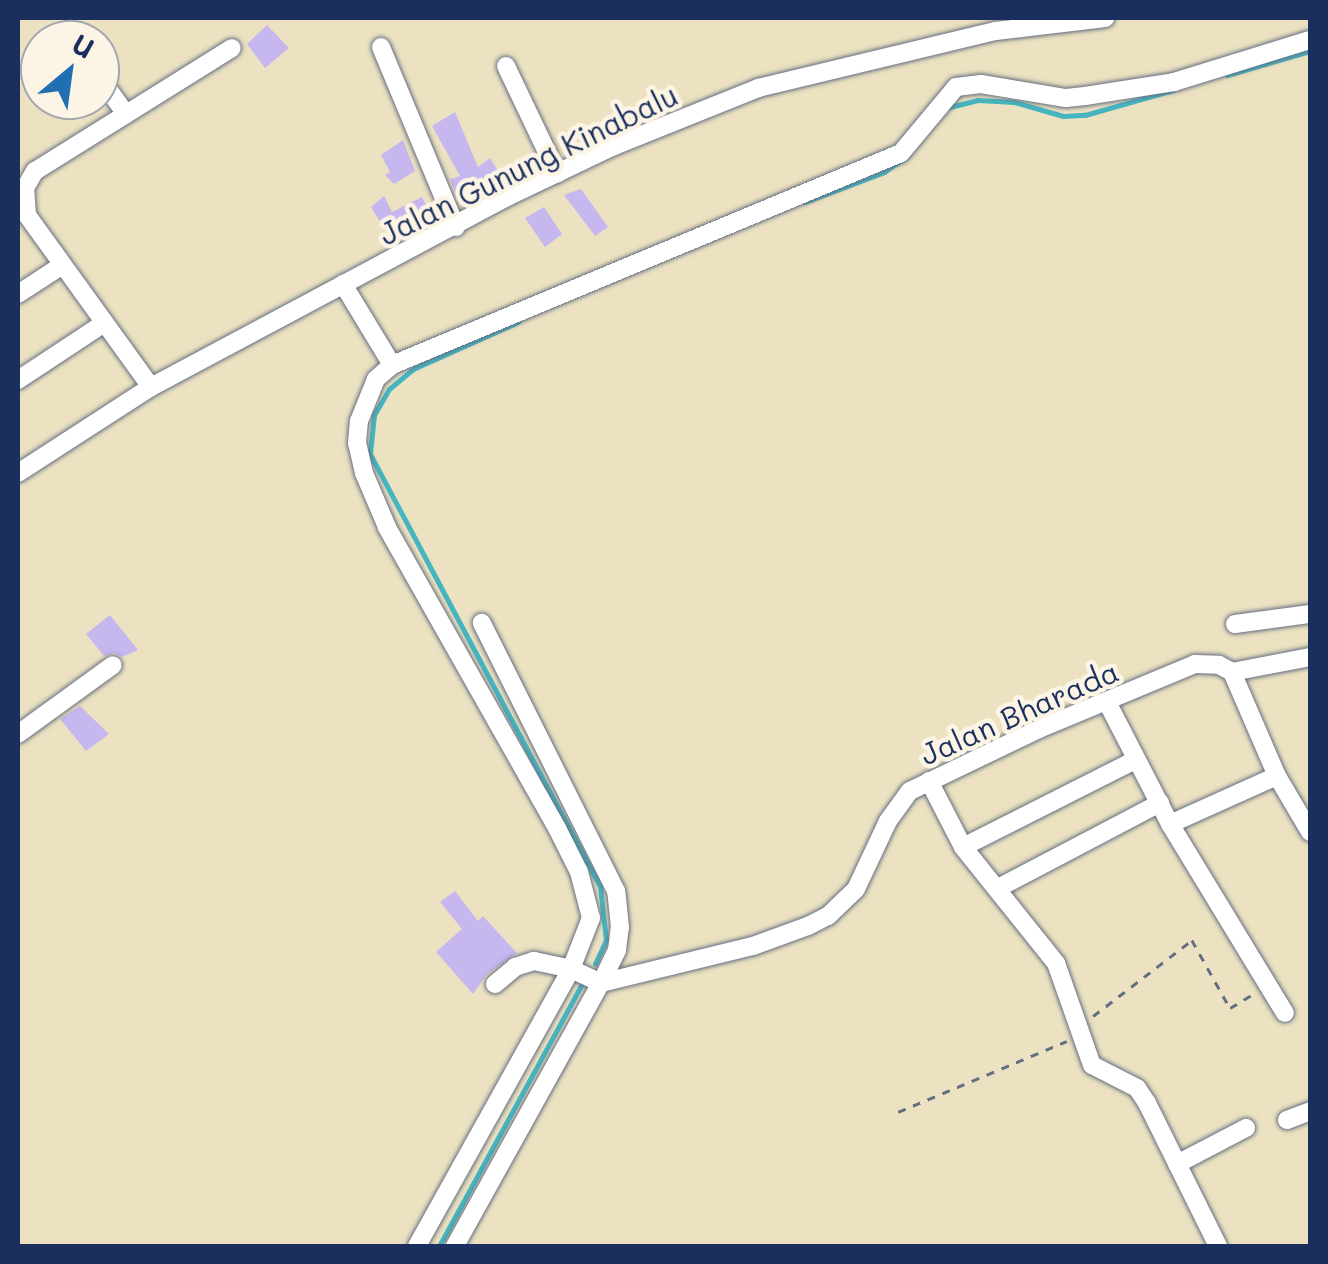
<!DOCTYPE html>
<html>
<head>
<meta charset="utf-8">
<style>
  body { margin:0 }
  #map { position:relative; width:1328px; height:1264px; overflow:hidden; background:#ece2c1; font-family:Mali,sans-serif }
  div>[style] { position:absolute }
  .stream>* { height:5px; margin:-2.5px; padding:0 2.5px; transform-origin:2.5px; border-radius:2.5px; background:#46b5bf }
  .building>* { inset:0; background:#c6b7ef }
  .path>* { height:2.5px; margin-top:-1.25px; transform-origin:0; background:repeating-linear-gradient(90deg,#646e81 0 8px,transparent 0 16px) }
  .roads { filter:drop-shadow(0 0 2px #646e81) drop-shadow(0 0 2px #646e81) }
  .minor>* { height:18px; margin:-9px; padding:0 9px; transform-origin:9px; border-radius:9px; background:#fff }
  span { translate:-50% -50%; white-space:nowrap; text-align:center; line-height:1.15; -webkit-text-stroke:9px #fcf5e5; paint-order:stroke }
  .street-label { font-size:30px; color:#1b2f5e }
  .frame { position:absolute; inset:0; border:20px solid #1b2f5e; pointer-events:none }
  .north { position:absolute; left:20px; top:20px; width:100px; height:100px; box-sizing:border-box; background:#fcf5e5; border:2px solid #a2a6af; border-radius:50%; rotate:29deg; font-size:28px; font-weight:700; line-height:40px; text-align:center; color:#1b2f5e }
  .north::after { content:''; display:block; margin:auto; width:35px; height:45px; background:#1f6fb2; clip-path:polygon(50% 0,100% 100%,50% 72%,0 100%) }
</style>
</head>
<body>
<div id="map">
  <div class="stream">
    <div style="left:1227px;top:75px;width:86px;rotate:-16.1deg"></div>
    <div style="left:946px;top:108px;width:33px;rotate:-14deg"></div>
    <div style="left:978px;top:100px;width:36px;rotate:3deg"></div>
    <div style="left:1014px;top:102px;width:51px;rotate:15.9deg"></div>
    <div style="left:1063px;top:116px;width:22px;rotate:-3deg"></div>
    <div style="left:1085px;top:115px;width:91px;rotate:-15.9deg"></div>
    <div style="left:805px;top:202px;width:85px;rotate:-20.8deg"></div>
    <div style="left:884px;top:172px;width:29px;rotate:-35deg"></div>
    <div style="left:518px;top:322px;width:115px;rotate:155.9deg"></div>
    <div style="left:413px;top:369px;width:31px;rotate:140deg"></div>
    <div style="left:389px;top:389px;width:30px;rotate:120deg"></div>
    <div style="left:374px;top:415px;width:39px;rotate:96deg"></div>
    <div style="left:370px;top:454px;width:489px;rotate:62deg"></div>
    <div style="left:600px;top:886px;width:54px;rotate:83.7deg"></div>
    <div style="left:606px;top:940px;width:26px;rotate:115deg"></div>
    <div style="left:439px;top:1246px;width:301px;rotate:-61.4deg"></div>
  </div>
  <div class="building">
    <div style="clip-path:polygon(267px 25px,289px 48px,265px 68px,247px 44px)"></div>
    <div style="clip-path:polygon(455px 112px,478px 167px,490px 158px,503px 179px,479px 196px,475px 191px,458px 200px,450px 179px,460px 176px,432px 126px)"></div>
    <div style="clip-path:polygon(403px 140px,415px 171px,394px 184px,385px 175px,390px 172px,381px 155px)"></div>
    <div style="clip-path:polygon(581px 189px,608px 227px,595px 236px,564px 195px)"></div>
    <div style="clip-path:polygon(384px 196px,392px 212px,422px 197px,433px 217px,393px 243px,371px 207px)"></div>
    <div style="clip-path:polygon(544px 207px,562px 234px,545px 247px,525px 218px)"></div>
    <div style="clip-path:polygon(110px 615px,138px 650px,122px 657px,113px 653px,104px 656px,86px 634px)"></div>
    <div style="clip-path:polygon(80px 706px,109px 734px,86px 751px,60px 719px)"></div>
    <div style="clip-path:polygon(455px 891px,478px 921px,483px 916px,517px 953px,487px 974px,473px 994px,436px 952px,462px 929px,440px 902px)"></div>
  </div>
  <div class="path">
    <div style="left:1093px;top:1016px;width:125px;rotate:-37.5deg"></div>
    <div style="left:1192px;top:940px;width:78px;rotate:60.8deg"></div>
    <div style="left:1230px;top:1008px;width:26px;rotate:-31deg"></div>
    <div style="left:898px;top:1112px;width:183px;rotate:-22.8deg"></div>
  </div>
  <div class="roads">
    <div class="minor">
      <div style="left:381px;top:47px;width:195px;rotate:67.4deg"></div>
      <div style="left:506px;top:66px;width:119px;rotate:64.5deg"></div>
      <div style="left:100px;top:78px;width:44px;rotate:54.2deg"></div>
      <div style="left:343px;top:284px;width:95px;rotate:58.8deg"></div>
      <div style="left:18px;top:294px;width:51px;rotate:-33.1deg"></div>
      <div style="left:18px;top:380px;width:102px;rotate:-33.4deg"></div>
      <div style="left:151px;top:387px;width:212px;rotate:-125.8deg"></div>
      <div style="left:27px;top:215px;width:27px;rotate:-94deg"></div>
      <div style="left:25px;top:188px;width:20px;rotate:-60deg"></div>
      <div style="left:35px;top:171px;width:232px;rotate:-32deg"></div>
      <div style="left:18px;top:473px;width:158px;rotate:-32.9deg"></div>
      <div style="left:151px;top:387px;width:404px;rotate:-28.1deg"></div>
      <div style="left:507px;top:197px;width:119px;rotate:-25.5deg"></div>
      <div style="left:614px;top:146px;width:155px;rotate:-21.9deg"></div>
      <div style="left:758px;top:88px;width:245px;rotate:-13.5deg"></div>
      <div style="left:996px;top:31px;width:110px;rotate:-6.8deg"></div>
      <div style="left:1235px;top:624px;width:76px;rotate:-7.6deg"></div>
      <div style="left:1232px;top:672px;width:79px;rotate:-10.9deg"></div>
      <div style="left:1107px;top:702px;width:137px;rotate:62.7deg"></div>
      <div style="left:1170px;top:824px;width:221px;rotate:58.7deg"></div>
      <div style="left:18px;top:734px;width:117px;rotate:-36deg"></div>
      <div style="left:929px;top:781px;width:74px;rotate:62.7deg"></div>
      <div style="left:963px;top:847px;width:149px;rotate:51.3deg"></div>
      <div style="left:1056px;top:963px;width:108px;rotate:70.6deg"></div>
      <div style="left:1092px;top:1065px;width:51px;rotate:27.1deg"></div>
      <div style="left:1137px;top:1088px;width:18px;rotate:56deg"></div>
      <div style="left:1147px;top:1103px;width:160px;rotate:63.6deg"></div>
      <div style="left:1170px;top:824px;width:117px;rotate:-24.2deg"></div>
      <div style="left:963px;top:847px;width:193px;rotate:-26.8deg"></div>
      <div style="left:1000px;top:887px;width:181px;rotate:-27.7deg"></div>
      <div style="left:495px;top:984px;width:26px;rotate:-40deg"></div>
      <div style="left:515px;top:967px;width:20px;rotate:-18deg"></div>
      <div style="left:534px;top:961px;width:38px;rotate:12deg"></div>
      <div style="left:571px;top:969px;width:33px;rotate:25deg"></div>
      <div style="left:601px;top:983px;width:156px;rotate:-13.7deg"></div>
      <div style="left:753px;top:946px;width:59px;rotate:-20deg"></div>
      <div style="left:808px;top:926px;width:22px;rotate:-27deg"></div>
      <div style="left:828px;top:916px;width:39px;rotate:-44deg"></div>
      <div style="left:856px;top:889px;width:75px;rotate:-64.8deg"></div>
      <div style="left:888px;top:821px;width:37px;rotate:-54deg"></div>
      <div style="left:910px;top:791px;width:143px;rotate:-25.7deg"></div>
      <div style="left:1039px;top:729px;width:169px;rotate:-22.6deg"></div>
      <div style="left:1195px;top:664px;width:24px;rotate:2deg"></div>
      <div style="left:1219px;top:665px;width:15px;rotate:28deg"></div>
      <div style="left:1232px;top:672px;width:113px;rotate:66.6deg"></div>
      <div style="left:1277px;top:776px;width:65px;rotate:59.5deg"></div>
      <div style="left:1287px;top:1120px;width:25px;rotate:-21deg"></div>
      <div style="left:1177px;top:1164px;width:78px;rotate:-27.6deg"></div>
      <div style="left:417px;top:1246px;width:317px;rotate:-60.9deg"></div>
      <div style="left:571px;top:969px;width:55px;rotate:-68.6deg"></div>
      <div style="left:591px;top:918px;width:48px;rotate:-104.6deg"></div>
      <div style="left:579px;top:872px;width:49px;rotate:-116.6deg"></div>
      <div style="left:557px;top:828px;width:346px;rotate:-119.5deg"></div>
      <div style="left:387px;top:527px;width:59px;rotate:-113.1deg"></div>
      <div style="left:364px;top:473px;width:31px;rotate:-103deg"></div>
      <div style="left:357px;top:443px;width:22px;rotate:-85deg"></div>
      <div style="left:359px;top:421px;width:45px;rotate:-68deg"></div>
      <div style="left:376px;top:379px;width:21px;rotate:-41deg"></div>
      <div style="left:392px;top:365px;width:551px;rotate:-22.61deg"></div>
      <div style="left:901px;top:153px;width:86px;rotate:-50.2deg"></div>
      <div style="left:956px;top:87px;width:25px;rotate:-7deg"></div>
      <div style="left:981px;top:84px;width:86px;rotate:9.4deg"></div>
      <div style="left:1066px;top:98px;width:19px;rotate:-6deg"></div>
      <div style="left:1085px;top:96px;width:90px;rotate:-8.9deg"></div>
      <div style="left:1174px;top:82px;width:142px;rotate:-17.2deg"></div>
      <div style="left:455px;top:1246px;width:301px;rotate:-61deg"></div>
      <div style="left:601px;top:983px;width:37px;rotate:-64deg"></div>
      <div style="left:617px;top:950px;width:23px;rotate:-83deg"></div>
      <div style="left:620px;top:927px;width:36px;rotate:-96deg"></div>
      <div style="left:616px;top:891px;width:300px;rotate:-116.6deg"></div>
    </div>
  </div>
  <div class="street-label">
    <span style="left:528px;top:164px;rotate:-26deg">Jalan Gunung Kinabalu</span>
    <span style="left:1019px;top:712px;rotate:-24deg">Jalan Bharada</span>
  </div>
  <div class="frame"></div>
  <div class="north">U</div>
</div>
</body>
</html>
